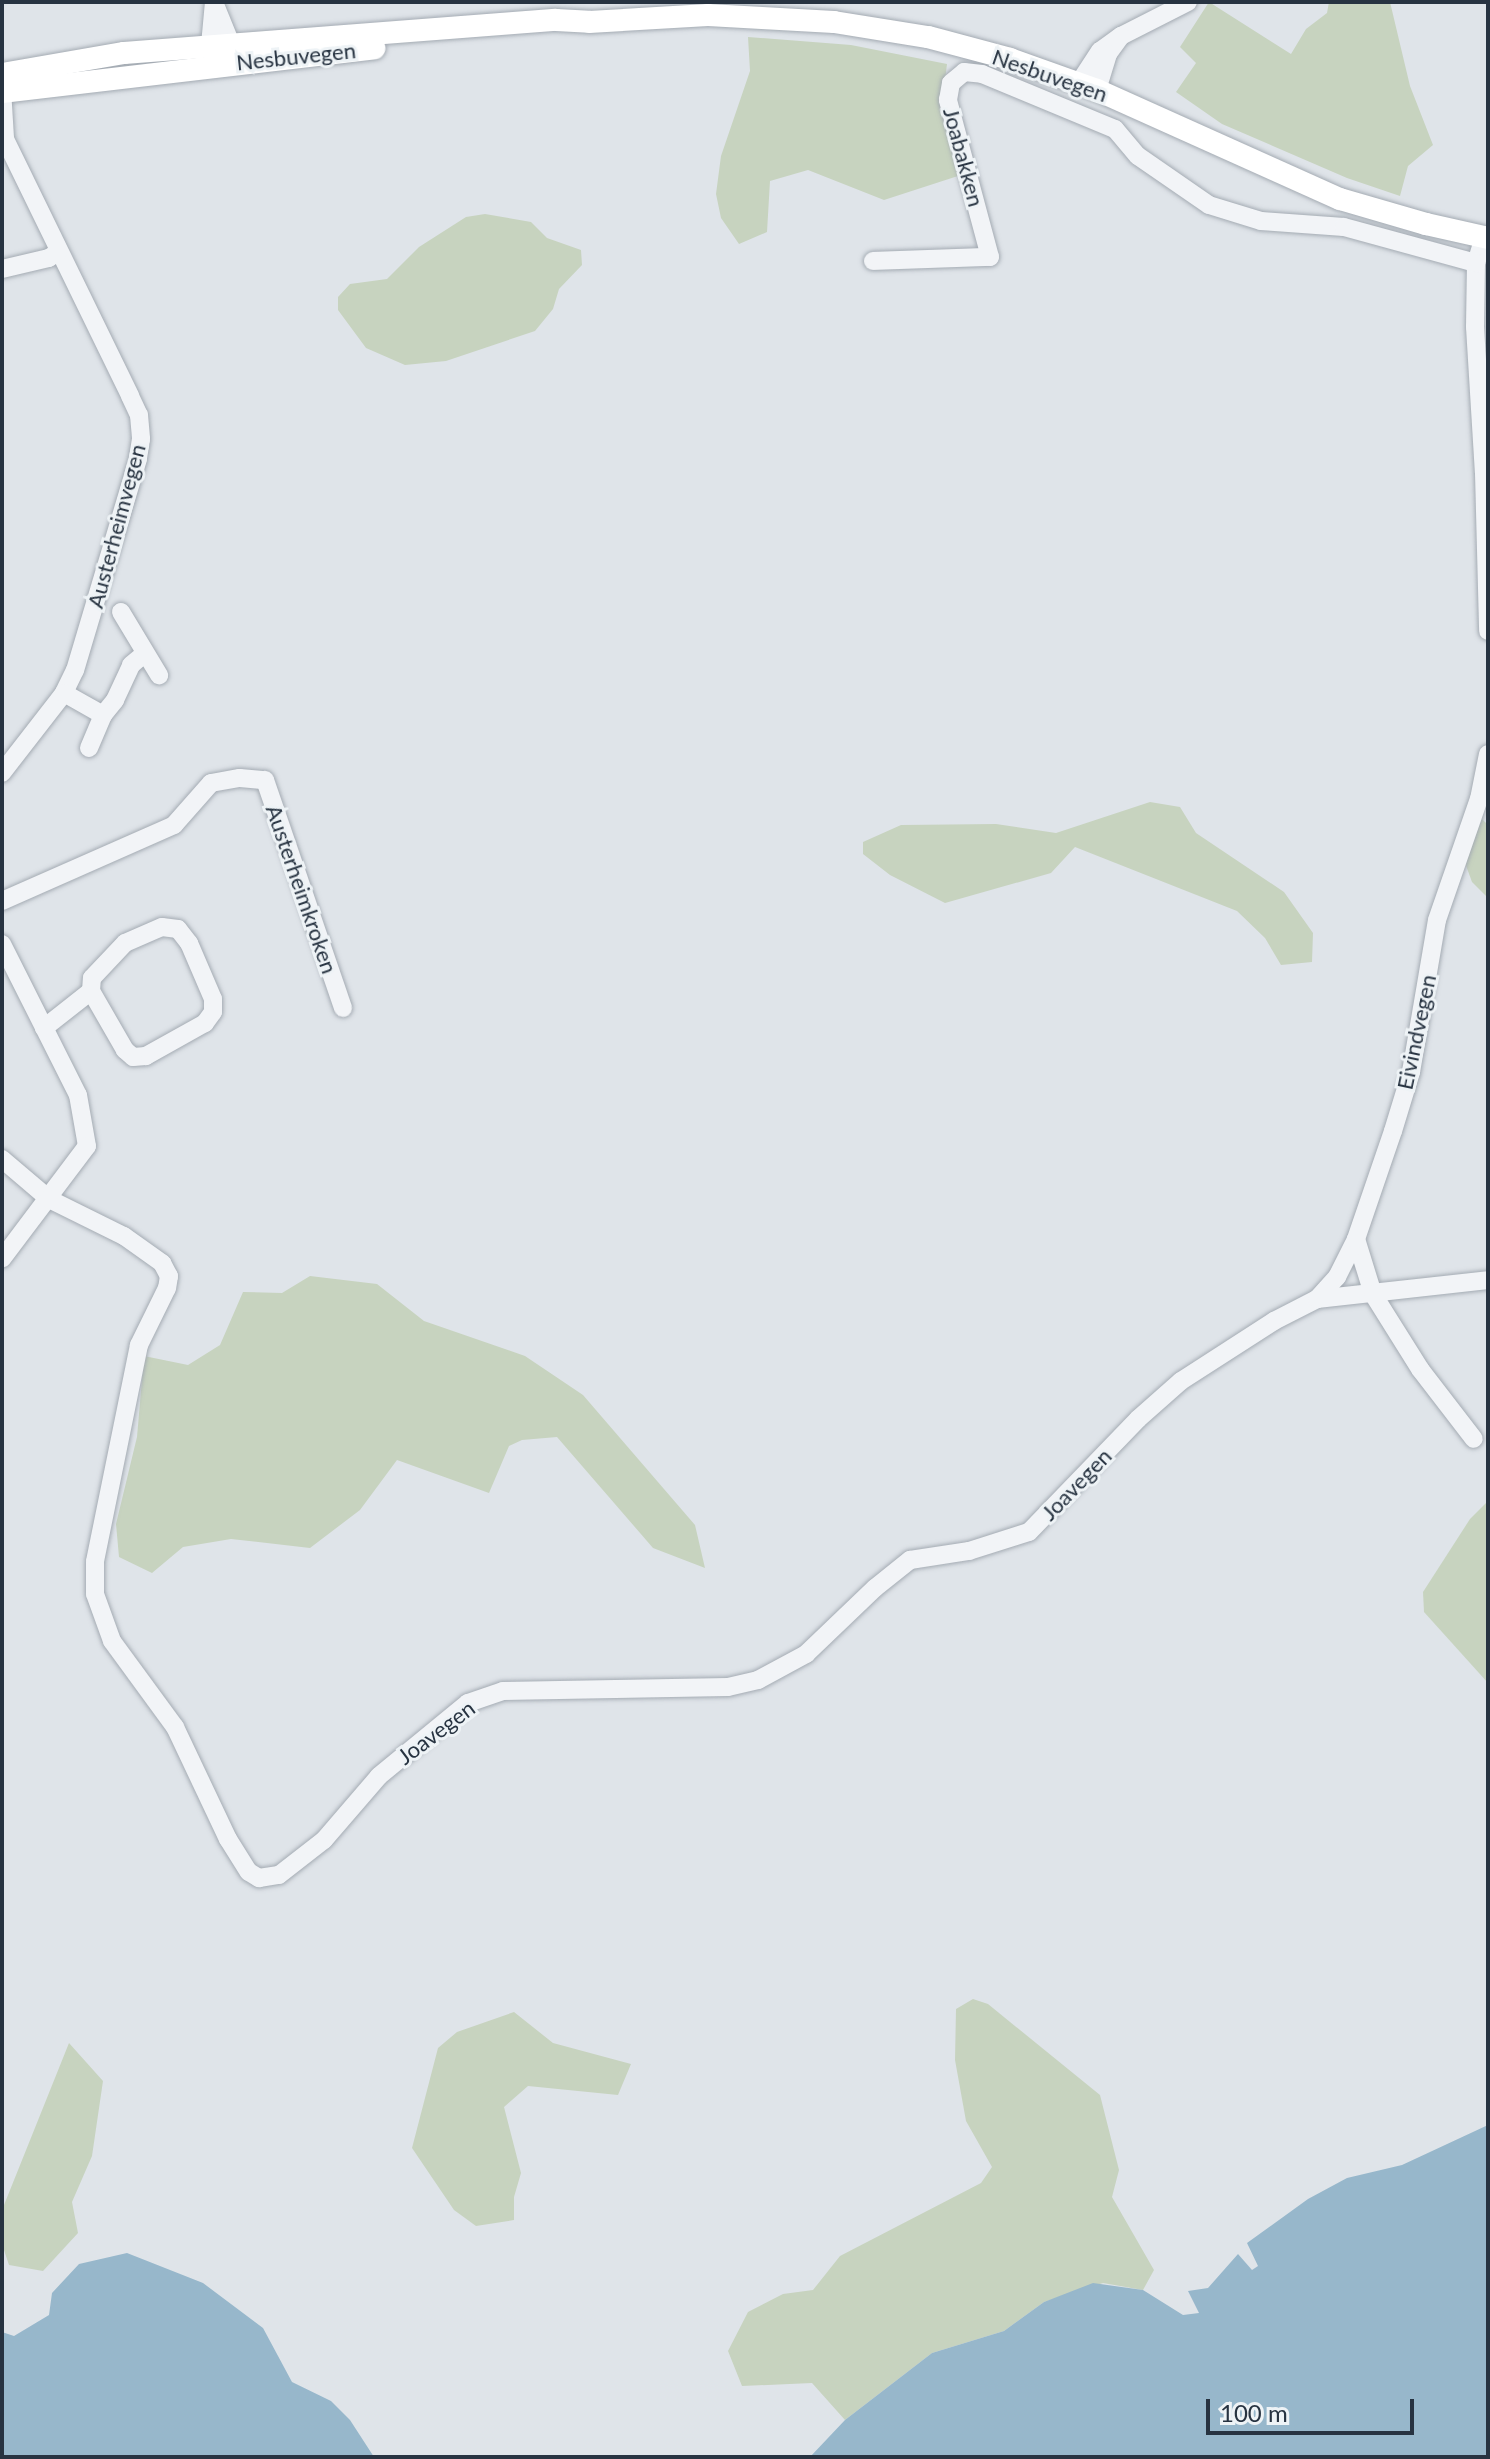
<!DOCTYPE html>
<html>
<head>
<meta charset="utf-8">
<style>
  body { margin:0 }
  #map { position:relative; width:1490px; height:2459px; overflow:hidden; background:#dfe4e9; font-family:Lato,sans-serif }
  div>[style] { position:absolute }
  .green>* { inset:0; background:#c7d3bf }
  .water>* { inset:0; background:#97b7cb }
  .roads { filter:drop-shadow(0 0 2px #a4abb3) drop-shadow(0 0 2px #a4abb3) }
  .minor>* { height:18px; margin:-9px; padding:0 9px; transform-origin:9px; border-radius:9px; background:#f2f4f7 }
  .major>* { height:22px; margin:-11px; padding:0 11px; transform-origin:11px; border-radius:11px; background:#fff }
  span { translate:-50% -50%; white-space:nowrap; text-align:center; line-height:1.15; -webkit-text-stroke:6px #eef3f6; paint-order:stroke }
  .street-label { font-size:22px; color:#273341 }
  .frame { position:absolute; inset:0; border:4px solid #273341; pointer-events:none }
  .scale { position:absolute; left:1206px; top:2399px; width:208px; height:36px; box-sizing:border-box; border:4px solid #273341; border-top:0; padding-left:10px; font-size:24px; line-height:28px; white-space:nowrap; color:#273341; -webkit-text-stroke:6px #eef3f6; paint-order:stroke }
</style>
</head>
<body>
<div id="map">
  <div class="green">
    <div style="clip-path:polygon(1209px 2px,1291px 54px,1306px 29px,1327px 13px,1329px 2px,1390px 2px,1410px 86px,1433px 145px,1408px 166px,1400px 196px,1347px 178px,1222px 124px,1176px 92px,1196px 63px,1180px 47px)"></div>
    <div style="clip-path:polygon(748px 37px,851px 45px,947px 64px,941px 112px,961px 175px,884px 200px,808px 170px,770px 181px,767px 232px,739px 244px,721px 218px,716px 194px,721px 156px,750px 71px)"></div>
    <div style="clip-path:polygon(485px 214px,531px 222px,547px 238px,581px 250px,582px 265px,559px 289px,553px 309px,535px 331px,446px 361px,405px 365px,366px 348px,338px 310px,338px 297px,350px 284px,387px 279px,419px 247px,466px 217px)"></div>
    <div style="clip-path:polygon(1150px 802px,1180px 807px,1196px 833px,1284px 892px,1313px 933px,1312px 962px,1281px 965px,1265px 938px,1237px 911px,1075px 847px,1051px 873px,945px 903px,890px 875px,863px 854px,863px 842px,901px 825px,996px 824px,1056px 833px)"></div>
    <div style="clip-path:polygon(1482px 819px,1488px 825px,1488px 898px,1472px 882px,1464px 860px)"></div>
    <div style="clip-path:polygon(310px 1276px,377px 1284px,424px 1321px,525px 1356px,583px 1395px,695px 1525px,705px 1568px,653px 1548px,557px 1437px,522px 1440px,509px 1446px,489px 1493px,397px 1460px,360px 1510px,310px 1548px,231px 1539px,183px 1547px,152px 1573px,119px 1557px,116px 1524px,137px 1437px,144px 1356px,188px 1365px,220px 1345px,243px 1292px,282px 1293px)"></div>
    <div style="clip-path:polygon(1488px 1501px,1488px 1683px,1424px 1612px,1423px 1592px,1470px 1519px)"></div>
    <div style="clip-path:polygon(973px 1999px,988px 2004px,1100px 2095px,1119px 2170px,1112px 2197px,1154px 2270px,1143px 2290px,1103px 2283px,1044px 2302px,1004px 2331px,932px 2353px,845px 2420px,812px 2383px,742px 2386px,728px 2351px,748px 2312px,783px 2294px,813px 2290px,840px 2256px,981px 2183px,992px 2167px,966px 2121px,955px 2060px,956px 2009px)"></div>
    <div style="clip-path:polygon(514px 2012px,553px 2043px,631px 2064px,618px 2095px,528px 2086px,504px 2107px,521px 2173px,514px 2197px,514px 2220px,476px 2226px,454px 2210px,412px 2148px,438px 2048px,457px 2032px)"></div>
    <div style="clip-path:polygon(69px 2043px,103px 2081px,92px 2156px,72px 2202px,78px 2233px,43px 2271px,9px 2265px,2px 2244px,2px 2210px)"></div>
  </div>
  <div class="water">
    <div style="clip-path:polygon(1488px 2125px,1488px 2457px,810px 2457px,845px 2420px,932px 2353px,1004px 2331px,1044px 2302px,1093px 2283px,1143px 2290px,1183px 2315px,1199px 2313px,1188px 2291px,1208px 2288px,1238px 2254px,1252px 2270px,1258px 2266px,1247px 2243px,1308px 2199px,1347px 2178px,1402px 2165px)"></div>
    <div style="clip-path:polygon(127px 2253px,203px 2283px,263px 2328px,292px 2382px,331px 2401px,350px 2420px,374px 2457px,2px 2457px,2px 2332px,14px 2336px,49px 2315px,52px 2293px,79px 2264px)"></div>
  </div>
  <div class="roads">
    <div class="minor">
      <div style="left:214px;top:2px;width:45px;rotate:68deg"></div>
      <div style="left:231px;top:44px;width:13px;rotate:119deg"></div>
      <div style="left:214px;top:2px;width:43px;rotate:95.3deg"></div>
      <div style="left:210px;top:45px;width:14px;rotate:65deg"></div>
      <div style="left:1121px;top:36px;width:75px;rotate:-26.9deg"></div>
      <div style="left:1079px;top:83px;width:38px;rotate:-57deg"></div>
      <div style="left:1100px;top:51px;width:26px;rotate:-36deg"></div>
      <div style="left:1121px;top:36px;width:22px;rotate:126deg"></div>
      <div style="left:1108px;top:54px;width:38px;rotate:107deg"></div>
      <div style="left:2px;top:89px;width:49px;rotate:86.5deg"></div>
      <div style="left:2px;top:133px;width:292px;rotate:64deg"></div>
      <div style="left:130px;top:396px;width:21px;rotate:65deg"></div>
      <div style="left:139px;top:415px;width:24px;rotate:85deg"></div>
      <div style="left:141px;top:439px;width:20px;rotate:99deg"></div>
      <div style="left:138px;top:459px;width:220px;rotate:106.6deg"></div>
      <div style="left:75px;top:670px;width:25px;rotate:116deg"></div>
      <div style="left:64px;top:693px;width:101px;rotate:127.8deg"></div>
      <div style="left:1484px;top:237px;width:27px;rotate:107deg"></div>
      <div style="left:1476px;top:263px;width:64px;rotate:90.9deg"></div>
      <div style="left:1475px;top:327px;width:146px;rotate:86.5deg"></div>
      <div style="left:1484px;top:473px;width:158px;rotate:88.5deg"></div>
      <div style="left:873px;top:261px;width:117px;rotate:-2deg"></div>
      <div style="left:990px;top:257px;width:163px;rotate:-105deg"></div>
      <div style="left:948px;top:100px;width:17px;rotate:-80deg"></div>
      <div style="left:951px;top:83px;width:17px;rotate:-40deg"></div>
      <div style="left:964px;top:72px;width:18px;rotate:6deg"></div>
      <div style="left:982px;top:74px;width:144px;rotate:22.5deg"></div>
      <div style="left:1115px;top:129px;width:35px;rotate:50deg"></div>
      <div style="left:1138px;top:156px;width:86px;rotate:34.6deg"></div>
      <div style="left:1209px;top:205px;width:54px;rotate:17.1deg"></div>
      <div style="left:1261px;top:221px;width:83px;rotate:4.1deg"></div>
      <div style="left:1344px;top:227px;width:137px;rotate:15.3deg"></div>
      <div style="left:2px;top:269px;width:48px;rotate:-13.2deg"></div>
      <div style="left:49px;top:258px;width:12px;rotate:-35deg"></div>
      <div style="left:121px;top:612px;width:74px;rotate:58.9deg"></div>
      <div style="left:64px;top:693px;width:45px;rotate:29.4deg"></div>
      <div style="left:103px;top:715px;width:19px;rotate:-51deg"></div>
      <div style="left:115px;top:700px;width:38px;rotate:-65deg"></div>
      <div style="left:131px;top:665px;width:17px;rotate:-40deg"></div>
      <div style="left:89px;top:748px;width:36px;rotate:-67deg"></div>
      <div style="left:2px;top:901px;width:188px;rotate:-23.8deg"></div>
      <div style="left:174px;top:825px;width:56px;rotate:-48.6deg"></div>
      <div style="left:211px;top:783px;width:29px;rotate:-10deg"></div>
      <div style="left:240px;top:778px;width:25px;rotate:5deg"></div>
      <div style="left:265px;top:780px;width:241px;rotate:71.1deg"></div>
      <div style="left:162px;top:927px;width:16px;rotate:7deg"></div>
      <div style="left:178px;top:929px;width:18px;rotate:52deg"></div>
      <div style="left:189px;top:943px;width:61px;rotate:66.8deg"></div>
      <div style="left:213px;top:999px;width:13px;rotate:90deg"></div>
      <div style="left:213px;top:1012px;width:14px;rotate:126deg"></div>
      <div style="left:205px;top:1023px;width:68px;rotate:150.8deg"></div>
      <div style="left:146px;top:1056px;width:13px;rotate:176deg"></div>
      <div style="left:133px;top:1057px;width:11px;rotate:-139deg"></div>
      <div style="left:125px;top:1050px;width:68px;rotate:-120deg"></div>
      <div style="left:91px;top:991px;width:13px;rotate:-86deg"></div>
      <div style="left:92px;top:978px;width:48px;rotate:-46.7deg"></div>
      <div style="left:125px;top:943px;width:40px;rotate:-23.4deg"></div>
      <div style="left:2px;top:944px;width:169px;rotate:63.3deg"></div>
      <div style="left:78px;top:1095px;width:52px;rotate:80deg"></div>
      <div style="left:87px;top:1146px;width:141px;rotate:127deg"></div>
      <div style="left:44px;top:1028px;width:60px;rotate:-38.2deg"></div>
      <div style="left:2px;top:1159px;width:62px;rotate:40.4deg"></div>
      <div style="left:49px;top:1199px;width:84px;rotate:26.3deg"></div>
      <div style="left:124px;top:1236px;width:47px;rotate:35.4deg"></div>
      <div style="left:162px;top:1263px;width:15px;rotate:62deg"></div>
      <div style="left:169px;top:1276px;width:12px;rotate:99deg"></div>
      <div style="left:167px;top:1288px;width:64px;rotate:116.2deg"></div>
      <div style="left:139px;top:1345px;width:221px;rotate:101.5deg"></div>
      <div style="left:95px;top:1562px;width:32px;rotate:90deg"></div>
      <div style="left:95px;top:1594px;width:50px;rotate:70.1deg"></div>
      <div style="left:112px;top:1641px;width:107px;rotate:53.8deg"></div>
      <div style="left:175px;top:1727px;width:124px;rotate:64.7deg"></div>
      <div style="left:228px;top:1839px;width:39px;rotate:58deg"></div>
      <div style="left:249px;top:1872px;width:12px;rotate:31deg"></div>
      <div style="left:259px;top:1878px;width:20px;rotate:-9deg"></div>
      <div style="left:279px;top:1875px;width:57px;rotate:-37.9deg"></div>
      <div style="left:324px;top:1840px;width:84px;rotate:-49.3deg"></div>
      <div style="left:379px;top:1776px;width:115px;rotate:-39.4deg"></div>
      <div style="left:468px;top:1703px;width:37px;rotate:-19deg"></div>
      <div style="left:503px;top:1691px;width:225px;rotate:-1deg"></div>
      <div style="left:728px;top:1687px;width:31px;rotate:-13deg"></div>
      <div style="left:758px;top:1680px;width:55px;rotate:-28.4deg"></div>
      <div style="left:806px;top:1654px;width:95px;rotate:-43.7deg"></div>
      <div style="left:875px;top:1588px;width:45px;rotate:-38.7deg"></div>
      <div style="left:910px;top:1560px;width:60px;rotate:-8.7deg"></div>
      <div style="left:969px;top:1551px;width:63px;rotate:-17.6deg"></div>
      <div style="left:1029px;top:1532px;width:157px;rotate:-46deg"></div>
      <div style="left:1138px;top:1419px;width:57px;rotate:-41.5deg"></div>
      <div style="left:1181px;top:1381px;width:111px;rotate:-32.8deg"></div>
      <div style="left:1274px;top:1321px;width:48px;rotate:-27.1deg"></div>
      <div style="left:1317px;top:1299px;width:172px;rotate:-6.3deg"></div>
      <div style="left:1356px;top:1239px;width:58px;rotate:72.8deg"></div>
      <div style="left:1373px;top:1294px;width:89px;rotate:57.9deg"></div>
      <div style="left:1420px;top:1369px;width:88px;rotate:52.4deg"></div>
      <div style="left:1317px;top:1299px;width:30px;rotate:-48deg"></div>
      <div style="left:1337px;top:1277px;width:42px;rotate:-63.4deg"></div>
      <div style="left:1356px;top:1239px;width:114px;rotate:-71.1deg"></div>
      <div style="left:1393px;top:1131px;width:62px;rotate:-73deg"></div>
      <div style="left:1411px;top:1072px;width:154px;rotate:-80.3deg"></div>
      <div style="left:1437px;top:920px;width:128px;rotate:-70.9deg"></div>
      <div style="left:1479px;top:799px;width:46px;rotate:-78.7deg"></div>
    </div>
    <div class="major">
      <div style="left:2px;top:74px;width:124px;rotate:-9.8deg"></div>
      <div style="left:124px;top:53px;width:433px;rotate:-4.4deg"></div>
      <div style="left:556px;top:20px;width:33px;rotate:3deg"></div>
      <div style="left:589px;top:22px;width:119px;rotate:-3.4deg"></div>
      <div style="left:708px;top:15px;width:126px;rotate:3.2deg"></div>
      <div style="left:834px;top:22px;width:95px;rotate:9.1deg"></div>
      <div style="left:928px;top:37px;width:85px;rotate:15deg"></div>
      <div style="left:1010px;top:59px;width:92px;rotate:19.6deg"></div>
      <div style="left:1097px;top:90px;width:266px;rotate:24.2deg"></div>
      <div style="left:1340px;top:199px;width:90px;rotate:16.2deg"></div>
      <div style="left:1426px;top:224px;width:64px;rotate:12.7deg"></div>
      <div style="left:2px;top:92px;width:375px;rotate:-6.7deg"></div>
    </div>
  </div>
  <div class="street-label">
    <span style="left:296px;top:56px;rotate:-6deg">Nesbuvegen</span>
    <span style="left:1050px;top:75px;rotate:19deg">Nesbuvegen</span>
    <span style="left:964px;top:157px;rotate:75deg">Joabakken</span>
    <span style="left:116px;top:526px;rotate:-75deg">Austerheimvegen</span>
    <span style="left:302px;top:889px;rotate:71deg">Austerheimkroken</span>
    <span style="left:1416px;top:1032px;rotate:-78deg">Eivindvegen</span>
    <span style="left:1076px;top:1484px;rotate:-46deg">Joavegen</span>
    <span style="left:436px;top:1732px;rotate:-37deg">Joavegen</span>
  </div>
  <div class="frame"></div>
  <div class="scale">100 m</div>
</div>
</body>
</html>
